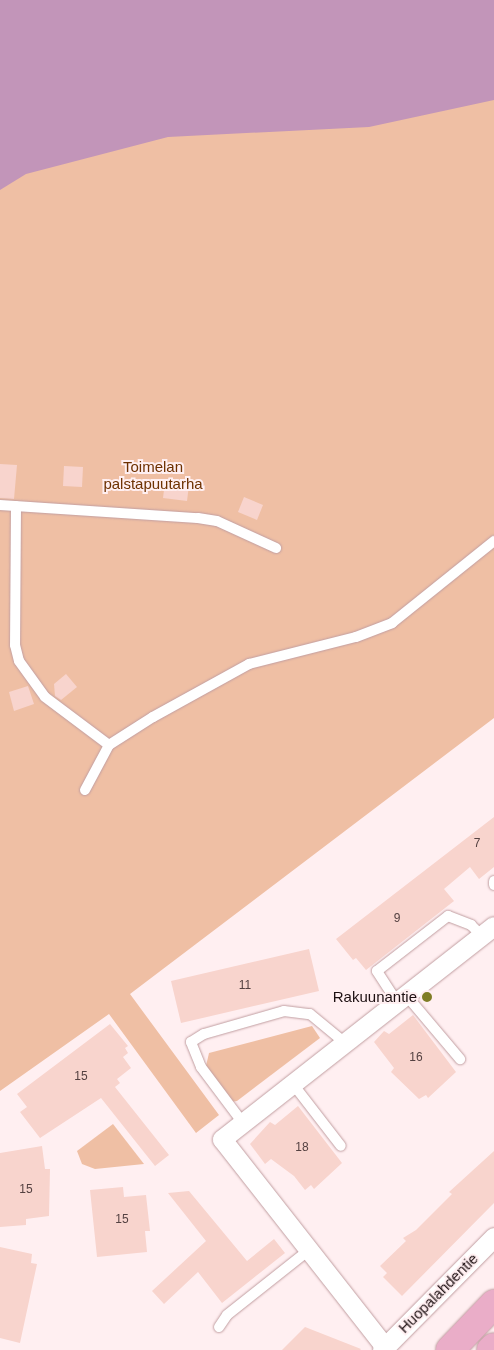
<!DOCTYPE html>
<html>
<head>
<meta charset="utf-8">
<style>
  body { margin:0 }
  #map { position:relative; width:494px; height:1350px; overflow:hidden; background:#ffeff1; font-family:Arial,sans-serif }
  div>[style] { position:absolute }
  .green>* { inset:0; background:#efbfa4 }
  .water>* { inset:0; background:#c295b9 }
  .building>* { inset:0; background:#f8d4cd }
  .roads { filter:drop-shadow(0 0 1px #c19ea1) drop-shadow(0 0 1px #c19ea1) }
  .service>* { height:10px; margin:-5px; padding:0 5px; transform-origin:5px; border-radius:5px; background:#fff }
  .minor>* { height:19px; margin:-9.5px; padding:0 9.5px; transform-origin:9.5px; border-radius:9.5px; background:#fff }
  .primary>* { height:28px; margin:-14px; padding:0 14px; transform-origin:14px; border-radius:14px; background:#eaadc8 }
  .dots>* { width:14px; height:14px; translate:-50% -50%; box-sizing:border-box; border:2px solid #ffeff1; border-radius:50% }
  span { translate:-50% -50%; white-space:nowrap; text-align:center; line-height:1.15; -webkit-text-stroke:4px #ffeff1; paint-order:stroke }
  .number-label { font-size:12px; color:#544141 }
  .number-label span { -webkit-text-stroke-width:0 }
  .park-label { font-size:15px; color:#6e3101 }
  .poi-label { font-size:15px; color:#1d1012 }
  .right { translate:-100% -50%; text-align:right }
  .street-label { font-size:15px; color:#1d1012 }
</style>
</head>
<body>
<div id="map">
  <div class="green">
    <div style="clip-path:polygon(25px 0,494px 0,494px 718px,130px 994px,219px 1115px,196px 1133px,109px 1014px,0 1091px,0 18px)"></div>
    <div style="clip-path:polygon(312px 1026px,320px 1038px,237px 1101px,231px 1102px,206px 1066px,209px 1053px)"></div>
    <div style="clip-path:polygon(113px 1124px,144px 1164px,95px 1169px,82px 1164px,77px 1151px)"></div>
  </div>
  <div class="water">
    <div style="clip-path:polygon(0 0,494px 0,494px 100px,369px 127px,168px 137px,26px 174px,0 190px)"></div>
  </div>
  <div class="building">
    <div style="clip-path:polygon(0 464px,17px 465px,14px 499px,0 498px)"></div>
    <div style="clip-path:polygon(64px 466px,83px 467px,82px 487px,63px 486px)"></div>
    <div style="clip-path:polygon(165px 482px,189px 485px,187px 501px,163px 498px)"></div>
    <div style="clip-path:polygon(244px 497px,263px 505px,257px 520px,238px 512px)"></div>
    <div style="clip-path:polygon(66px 674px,77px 687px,61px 700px,55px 696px,54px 684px)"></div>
    <div style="clip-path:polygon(28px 686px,34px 704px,14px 711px,9px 692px)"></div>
    <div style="clip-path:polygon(494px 817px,494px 867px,479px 879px,470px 867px,444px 889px,454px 901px,366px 970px,356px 958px,353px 960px,336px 939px)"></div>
    <div style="clip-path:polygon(309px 949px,319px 991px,181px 1023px,171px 981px)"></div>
    <div style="clip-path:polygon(413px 1015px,456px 1072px,428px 1098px,426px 1095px,419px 1099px,391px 1072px,394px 1068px,374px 1042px,384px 1031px,389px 1034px)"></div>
    <div style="clip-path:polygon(110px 1024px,128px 1046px,125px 1048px,128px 1053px,123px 1057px,131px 1068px,117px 1079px,120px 1083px,115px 1087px,169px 1155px,155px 1166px,101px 1098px,40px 1138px,20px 1112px,27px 1107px,17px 1094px)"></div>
    <div style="clip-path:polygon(298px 1106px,342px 1163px,314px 1189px,311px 1185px,305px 1190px,294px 1176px,271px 1159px,265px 1164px,250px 1144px,270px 1122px,275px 1125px)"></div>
    <div style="clip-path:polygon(42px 1146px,45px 1169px,50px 1169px,49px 1216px,26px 1219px,26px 1225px,0 1227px,0 1153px)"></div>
    <div style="clip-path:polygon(494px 1151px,494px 1203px,402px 1296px,383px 1277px,387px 1273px,380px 1266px,406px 1241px,403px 1238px,416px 1230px,452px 1194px,449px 1192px)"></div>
    <div style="clip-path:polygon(123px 1187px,124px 1197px,146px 1195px,150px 1231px,145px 1231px,147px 1252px,97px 1257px,90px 1190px)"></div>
    <div style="clip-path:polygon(189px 1191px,247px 1261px,274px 1239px,285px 1253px,222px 1303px,198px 1272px,164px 1304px,152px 1291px,206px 1241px,168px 1193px)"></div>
    <div style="clip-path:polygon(0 1247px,32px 1254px,31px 1263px,37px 1264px,20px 1343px,0 1338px)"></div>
    <div style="clip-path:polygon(305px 1327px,361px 1349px,360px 1350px,282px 1350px)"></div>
  </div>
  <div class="roads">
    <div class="service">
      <div style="left:0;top:505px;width:198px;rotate:3.8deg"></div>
      <div style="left:198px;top:518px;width:19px;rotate:9deg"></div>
      <div style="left:217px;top:521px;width:65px;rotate:24.6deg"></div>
      <div style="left:16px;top:506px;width:139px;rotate:90.4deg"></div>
      <div style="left:15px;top:645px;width:16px;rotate:76deg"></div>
      <div style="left:19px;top:661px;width:44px;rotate:54.2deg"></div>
      <div style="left:45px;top:697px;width:80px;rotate:36.9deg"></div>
      <div style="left:85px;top:790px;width:51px;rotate:-61.9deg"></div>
      <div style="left:109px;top:745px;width:52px;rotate:-32.5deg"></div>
      <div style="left:153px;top:717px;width:110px;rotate:-28.9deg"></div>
      <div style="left:249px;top:664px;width:110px;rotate:-14.2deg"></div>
      <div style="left:356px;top:637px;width:39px;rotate:-21deg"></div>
      <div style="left:392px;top:623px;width:131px;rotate:-38.8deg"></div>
      <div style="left:494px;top:881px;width:4px;rotate:90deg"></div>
      <div style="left:406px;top:995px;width:84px;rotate:49.8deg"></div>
      <div style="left:397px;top:1002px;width:37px;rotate:-123deg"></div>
      <div style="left:377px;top:971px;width:90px;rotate:-37.8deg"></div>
      <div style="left:448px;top:916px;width:25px;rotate:21deg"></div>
      <div style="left:471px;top:925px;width:16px;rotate:45deg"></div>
      <div style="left:293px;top:1084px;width:78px;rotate:52.3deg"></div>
      <div style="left:243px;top:1123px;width:70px;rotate:-126.9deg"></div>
      <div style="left:201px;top:1067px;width:27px;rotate:-112deg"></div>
      <div style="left:191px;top:1042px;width:15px;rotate:-32deg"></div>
      <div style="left:204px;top:1034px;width:83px;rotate:-16deg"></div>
      <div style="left:284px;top:1011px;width:26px;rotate:7deg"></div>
      <div style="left:310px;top:1014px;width:45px;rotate:39.6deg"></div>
      <div style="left:219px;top:1327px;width:14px;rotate:-56deg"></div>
      <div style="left:227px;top:1315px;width:105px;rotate:-38.4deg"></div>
    </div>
    <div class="minor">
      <div style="left:385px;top:1347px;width:264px;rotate:-128.1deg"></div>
      <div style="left:222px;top:1139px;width:345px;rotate:-38.1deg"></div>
      <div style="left:382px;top:1350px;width:159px;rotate:-45.3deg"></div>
    </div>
    <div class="primary">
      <div style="left:450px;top:1350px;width:64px;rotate:-46.3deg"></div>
      <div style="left:491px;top:1350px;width:4px;rotate:-45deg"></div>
    </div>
  </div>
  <div class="dots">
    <div style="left:427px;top:997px;background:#7f7d25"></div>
  </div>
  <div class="number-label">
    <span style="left:477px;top:844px">7</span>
    <span style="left:397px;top:919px">9</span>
    <span style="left:245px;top:986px">11</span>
    <span style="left:416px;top:1058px">16</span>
    <span style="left:81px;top:1077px">15</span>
    <span style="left:302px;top:1148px">18</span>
    <span style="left:26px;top:1190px">15</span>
    <span style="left:122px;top:1220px">15</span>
  </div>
  <div class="park-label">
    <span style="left:153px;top:475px">Toimelan<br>palstapuutarha</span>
  </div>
  <div class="poi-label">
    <span class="right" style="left:417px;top:997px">Rakuunantie</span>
  </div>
  <div class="street-label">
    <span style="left:438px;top:1293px;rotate:-45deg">Huopalahdentie</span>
  </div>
</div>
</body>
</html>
